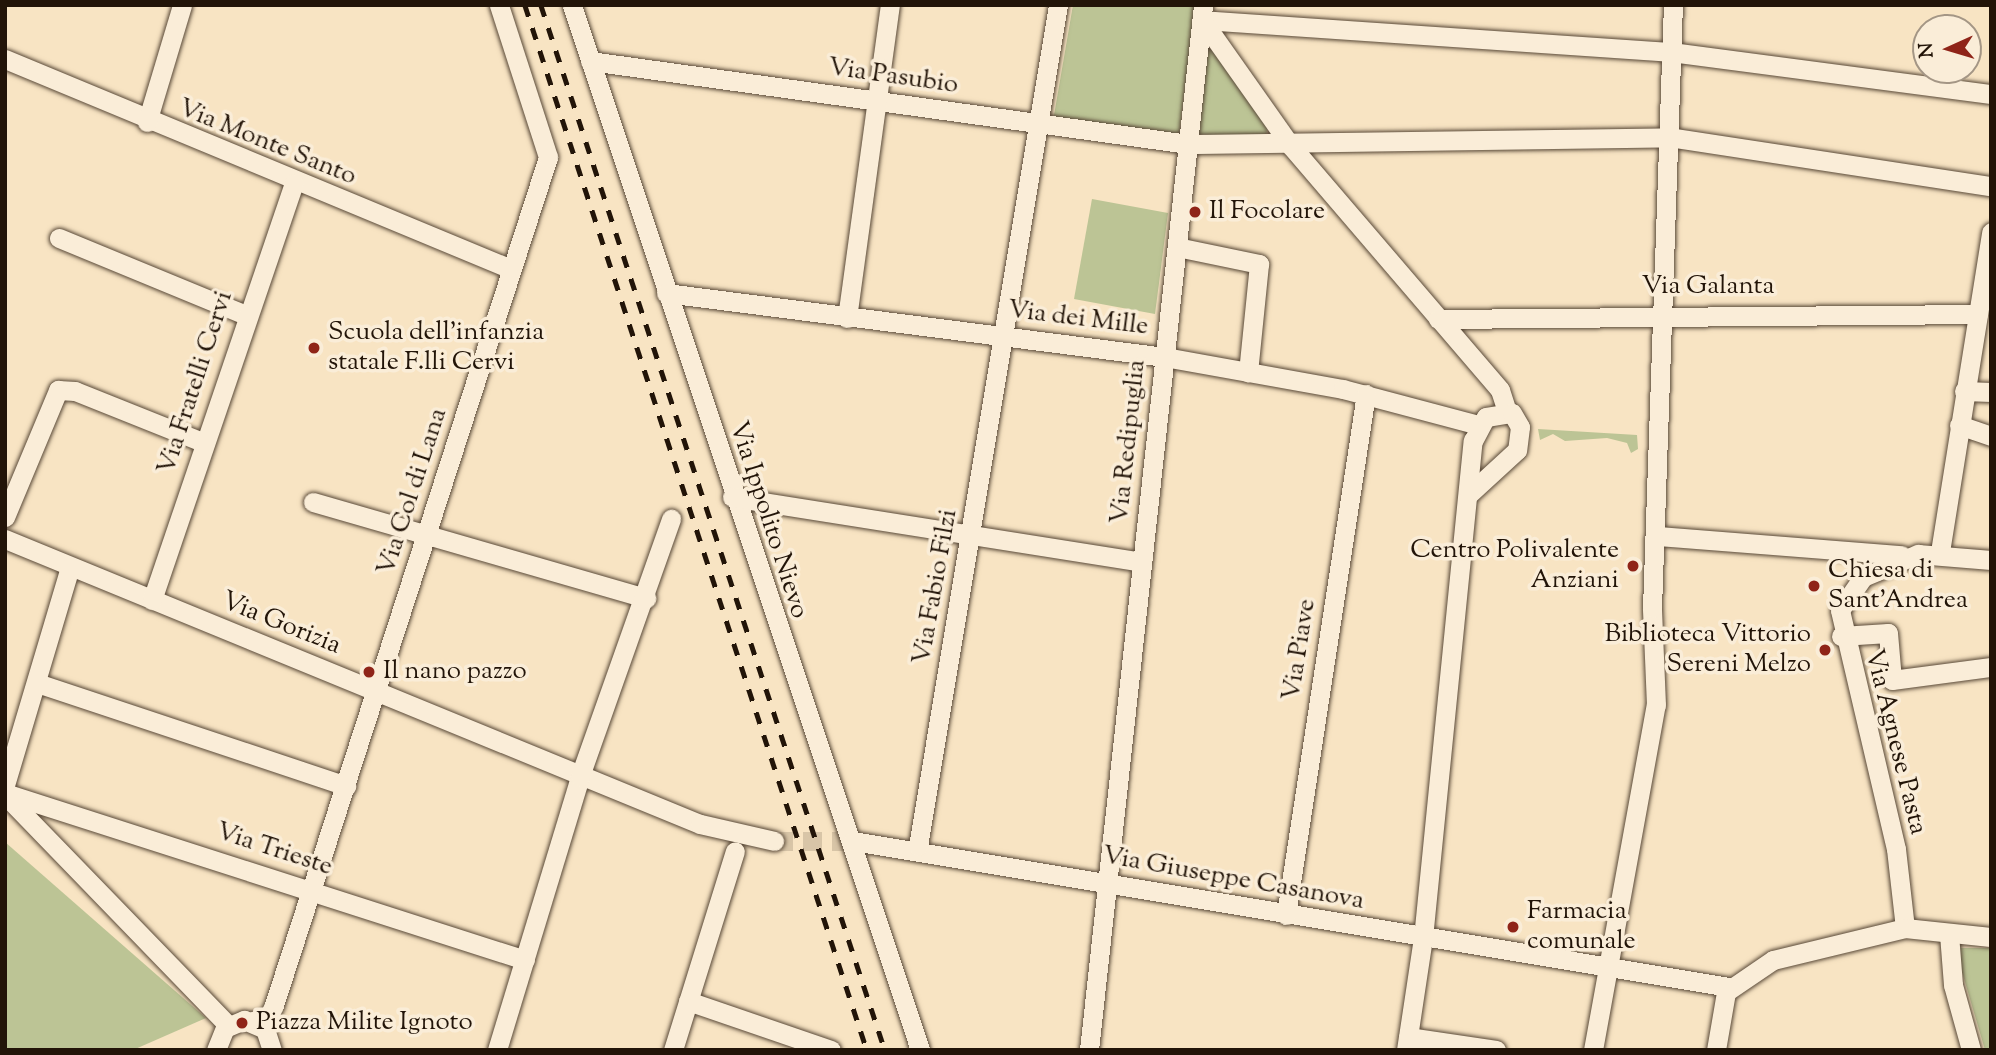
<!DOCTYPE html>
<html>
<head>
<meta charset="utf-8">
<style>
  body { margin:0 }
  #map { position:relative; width:1996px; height:1055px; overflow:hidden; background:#f8e4c3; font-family:"Sorts Mill Goudy",serif }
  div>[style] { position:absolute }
  .green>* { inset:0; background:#bcc495 }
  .street-tunnel>* { height:19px; margin-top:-9.5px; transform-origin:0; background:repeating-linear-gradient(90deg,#d8c5a7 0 19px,transparent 0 29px) }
  .roads { filter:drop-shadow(0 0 2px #584837) drop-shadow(0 0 2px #584837) }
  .street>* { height:19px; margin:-9.5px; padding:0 9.5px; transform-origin:9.5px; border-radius:9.5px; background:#faedd8 }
  .rail>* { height:4.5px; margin-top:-2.25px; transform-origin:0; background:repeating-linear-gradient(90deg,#221408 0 12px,transparent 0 24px) }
  .dots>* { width:19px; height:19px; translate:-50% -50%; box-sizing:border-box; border:4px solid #faedd8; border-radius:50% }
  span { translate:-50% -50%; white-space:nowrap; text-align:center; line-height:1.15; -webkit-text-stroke:7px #faedd8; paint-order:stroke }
  .street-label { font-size:26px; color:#221408 }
  .poi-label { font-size:26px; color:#221408 }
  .left { translate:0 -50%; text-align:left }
  .right { translate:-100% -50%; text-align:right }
  .frame { position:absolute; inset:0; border:7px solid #221408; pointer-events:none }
  .north { position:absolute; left:1912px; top:14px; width:70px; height:70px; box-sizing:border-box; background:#faedd8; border:2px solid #a49685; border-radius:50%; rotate:266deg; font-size:19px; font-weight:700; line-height:28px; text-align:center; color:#221408 }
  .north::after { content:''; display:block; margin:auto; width:24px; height:32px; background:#8f2418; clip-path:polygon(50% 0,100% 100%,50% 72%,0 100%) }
</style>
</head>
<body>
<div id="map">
  <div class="green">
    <div style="clip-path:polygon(1073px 5px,1195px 5px,1179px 136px,1053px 121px)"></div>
    <div style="clip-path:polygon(1209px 39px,1267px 126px,1266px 142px,1198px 134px)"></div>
    <div style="clip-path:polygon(1092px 199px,1168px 213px,1155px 314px,1074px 299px)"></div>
    <div style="clip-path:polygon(1538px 429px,1637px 435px,1638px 449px,1631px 453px,1627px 443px,1607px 438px,1565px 441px,1553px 434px,1540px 440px)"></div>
    <div style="clip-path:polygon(5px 842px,206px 1018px,133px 1050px,5px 1050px)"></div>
    <div style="clip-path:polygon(1955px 948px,1991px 948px,1991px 1050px,1985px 1050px)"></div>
  </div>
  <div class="street-tunnel">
    <div style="left:774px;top:841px;width:79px"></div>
  </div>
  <div class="roads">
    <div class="street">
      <div style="left:572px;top:5px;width:1101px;rotate:71.58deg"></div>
      <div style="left:1202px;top:20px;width:470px;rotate:3.9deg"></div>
      <div style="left:1671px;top:52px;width:323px;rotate:7.5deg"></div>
      <div style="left:1202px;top:20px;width:154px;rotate:54.8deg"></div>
      <div style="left:1291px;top:146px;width:321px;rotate:49.4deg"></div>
      <div style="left:1500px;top:390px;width:23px;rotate:72deg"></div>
      <div style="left:5px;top:59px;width:548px;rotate:22.54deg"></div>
      <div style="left:590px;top:61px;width:604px;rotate:7.9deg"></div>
      <div style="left:1188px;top:144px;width:481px;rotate:-0.8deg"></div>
      <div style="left:1669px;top:137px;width:326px;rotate:8.7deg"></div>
      <div style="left:147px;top:122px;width:122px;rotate:-73.3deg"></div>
      <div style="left:59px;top:238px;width:202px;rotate:22.4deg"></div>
      <div style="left:1177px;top:247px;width:84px;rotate:11.7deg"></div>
      <div style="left:1259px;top:264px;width:109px;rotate:95.8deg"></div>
      <div style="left:666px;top:293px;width:503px;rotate:7.31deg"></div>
      <div style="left:1165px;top:357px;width:181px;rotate:10.2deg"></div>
      <div style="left:1343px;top:389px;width:140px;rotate:14.9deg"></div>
      <div style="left:847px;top:318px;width:316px;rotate:-82.2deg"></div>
      <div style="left:1438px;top:319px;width:540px;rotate:-0.53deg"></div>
      <div style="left:1964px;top:391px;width:27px;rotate:2deg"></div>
      <div style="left:1959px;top:425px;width:34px;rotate:19deg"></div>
      <div style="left:732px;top:497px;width:415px;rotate:9deg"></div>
      <div style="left:313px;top:502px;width:347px;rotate:16.1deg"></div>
      <div style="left:5px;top:517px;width:138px;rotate:-67.3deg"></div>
      <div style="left:58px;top:390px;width:17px;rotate:3deg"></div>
      <div style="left:75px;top:391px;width:140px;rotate:21.8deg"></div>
      <div style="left:1658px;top:536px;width:244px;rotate:4.5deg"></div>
      <div style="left:5px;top:539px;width:751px;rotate:22.3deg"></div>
      <div style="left:700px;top:824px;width:76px;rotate:12.9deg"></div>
      <div style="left:1940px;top:552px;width:324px;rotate:-80.9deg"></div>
      <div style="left:152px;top:600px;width:440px;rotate:-71.2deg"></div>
      <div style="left:1841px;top:636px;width:47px;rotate:-3.7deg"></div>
      <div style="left:1888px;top:633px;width:47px;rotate:85.1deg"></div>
      <div style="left:1892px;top:680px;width:100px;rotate:-7.5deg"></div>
      <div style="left:37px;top:683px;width:326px;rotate:18.4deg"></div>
      <div style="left:5px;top:785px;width:227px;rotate:-73.4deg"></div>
      <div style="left:5px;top:793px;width:546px;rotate:17.8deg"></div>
      <div style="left:5px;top:795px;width:320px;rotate:45.9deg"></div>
      <div style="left:853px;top:841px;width:888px;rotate:9.46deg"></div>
      <div style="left:918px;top:846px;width:853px;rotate:-80.55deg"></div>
      <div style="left:1286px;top:915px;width:527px;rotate:-81.27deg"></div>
      <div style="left:1905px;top:928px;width:80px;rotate:-96.5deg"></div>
      <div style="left:1896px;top:849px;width:245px;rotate:-103.2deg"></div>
      <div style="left:1840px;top:610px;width:40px;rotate:-55.1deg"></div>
      <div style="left:1863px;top:577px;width:60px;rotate:-22.7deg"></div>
      <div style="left:1918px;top:554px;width:73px;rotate:4.7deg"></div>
      <div style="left:1949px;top:934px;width:51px;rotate:85.5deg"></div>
      <div style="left:1953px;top:985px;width:67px;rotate:74.5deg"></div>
      <div style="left:688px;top:1001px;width:151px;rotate:18.9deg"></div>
      <div style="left:252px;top:1021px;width:16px;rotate:-11deg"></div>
      <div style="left:268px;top:1018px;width:14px;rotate:-65deg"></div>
      <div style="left:274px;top:1005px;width:891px;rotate:-72.09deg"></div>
      <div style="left:548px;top:157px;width:160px;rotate:-107.9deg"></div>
      <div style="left:1408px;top:1037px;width:89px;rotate:8.4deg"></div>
      <div style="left:216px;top:1050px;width:24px;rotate:-68deg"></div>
      <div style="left:225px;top:1028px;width:21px;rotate:-23deg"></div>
      <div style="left:244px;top:1020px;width:23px;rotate:23deg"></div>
      <div style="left:265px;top:1029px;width:22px;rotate:72deg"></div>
      <div style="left:497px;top:1050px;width:286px;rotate:-73.1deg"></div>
      <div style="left:580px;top:776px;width:273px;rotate:-70.5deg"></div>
      <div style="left:673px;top:1050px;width:208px;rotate:-72.7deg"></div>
      <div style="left:1089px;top:1050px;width:1051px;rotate:-83.77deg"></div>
      <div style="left:1406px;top:1050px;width:113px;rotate:-81.4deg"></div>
      <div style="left:1423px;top:938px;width:500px;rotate:-84.3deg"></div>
      <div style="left:1473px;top:441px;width:27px;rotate:-62deg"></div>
      <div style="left:1486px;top:417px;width:26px;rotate:-9deg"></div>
      <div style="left:1512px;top:413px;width:16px;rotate:60deg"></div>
      <div style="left:1520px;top:427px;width:23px;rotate:97deg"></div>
      <div style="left:1517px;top:450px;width:65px;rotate:137.5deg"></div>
      <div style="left:1593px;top:1050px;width:351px;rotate:-79.7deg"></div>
      <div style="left:1656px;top:705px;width:97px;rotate:-92.4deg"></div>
      <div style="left:1652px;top:608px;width:603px;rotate:-88.01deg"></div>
      <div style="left:1716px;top:1050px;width:59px;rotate:-80.2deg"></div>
      <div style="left:1726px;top:992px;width:57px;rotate:-34.2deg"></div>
      <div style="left:1773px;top:960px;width:136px;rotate:-13.6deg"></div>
      <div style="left:1905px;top:928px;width:86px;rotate:6deg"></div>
    </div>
  </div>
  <div class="rail">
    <div style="left:525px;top:5px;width:1100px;rotate:71.88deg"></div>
    <div style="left:541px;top:5px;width:1100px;rotate:71.78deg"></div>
  </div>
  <div class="dots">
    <div style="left:1195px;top:212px;background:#8f2418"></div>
    <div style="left:314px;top:348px;background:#8f2418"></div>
    <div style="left:1633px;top:566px;background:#8f2418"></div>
    <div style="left:1814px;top:586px;background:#8f2418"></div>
    <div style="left:1825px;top:650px;background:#8f2418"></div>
    <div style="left:369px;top:672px;background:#8f2418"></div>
    <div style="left:1513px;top:927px;background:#8f2418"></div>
    <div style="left:242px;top:1023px;background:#8f2418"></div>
  </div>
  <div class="street-label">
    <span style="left:893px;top:77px;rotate:8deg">Via Pasubio</span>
    <span style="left:267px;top:143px;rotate:22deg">Via Monte Santo</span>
    <span style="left:1708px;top:287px">Via Galanta</span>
    <span style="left:1078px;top:319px;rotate:7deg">Via dei Mille</span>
    <span style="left:196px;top:383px;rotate:-72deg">Via Fratelli Cervi</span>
    <span style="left:1129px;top:442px;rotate:-84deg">Via Redipuglia</span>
    <span style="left:413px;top:492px;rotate:-72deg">Via Col di Lana</span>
    <span style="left:768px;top:520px;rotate:72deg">Via Ippolito Nievo</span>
    <span style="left:936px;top:587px;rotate:-80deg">Via Fabio Filzi</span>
    <span style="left:281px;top:624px;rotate:22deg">Via Gorizia</span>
    <span style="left:1300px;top:650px;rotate:-81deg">Via Piave</span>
    <span style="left:1895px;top:742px;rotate:76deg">Via Agnese Pasta</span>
    <span style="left:274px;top:850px;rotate:18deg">Via Trieste</span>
    <span style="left:1233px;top:879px;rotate:10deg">Via Giuseppe Casanova</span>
  </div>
  <div class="poi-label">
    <span class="left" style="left:1209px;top:212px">Il Focolare</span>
    <span class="left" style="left:328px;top:348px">Scuola dell’infanzia<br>statale F.lli Cervi</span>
    <span class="right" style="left:1619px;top:566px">Centro Polivalente<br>Anziani</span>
    <span class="left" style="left:1828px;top:586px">Chiesa di<br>Sant'Andrea</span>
    <span class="right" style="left:1811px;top:650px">Biblioteca Vittorio<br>Sereni Melzo</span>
    <span class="left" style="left:383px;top:672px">Il nano pazzo</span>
    <span class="left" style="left:1527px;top:927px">Farmacia<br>comunale</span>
    <span class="left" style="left:256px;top:1023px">Piazza Milite Ignoto</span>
  </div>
  <div class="frame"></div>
  <div class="north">N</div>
</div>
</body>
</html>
